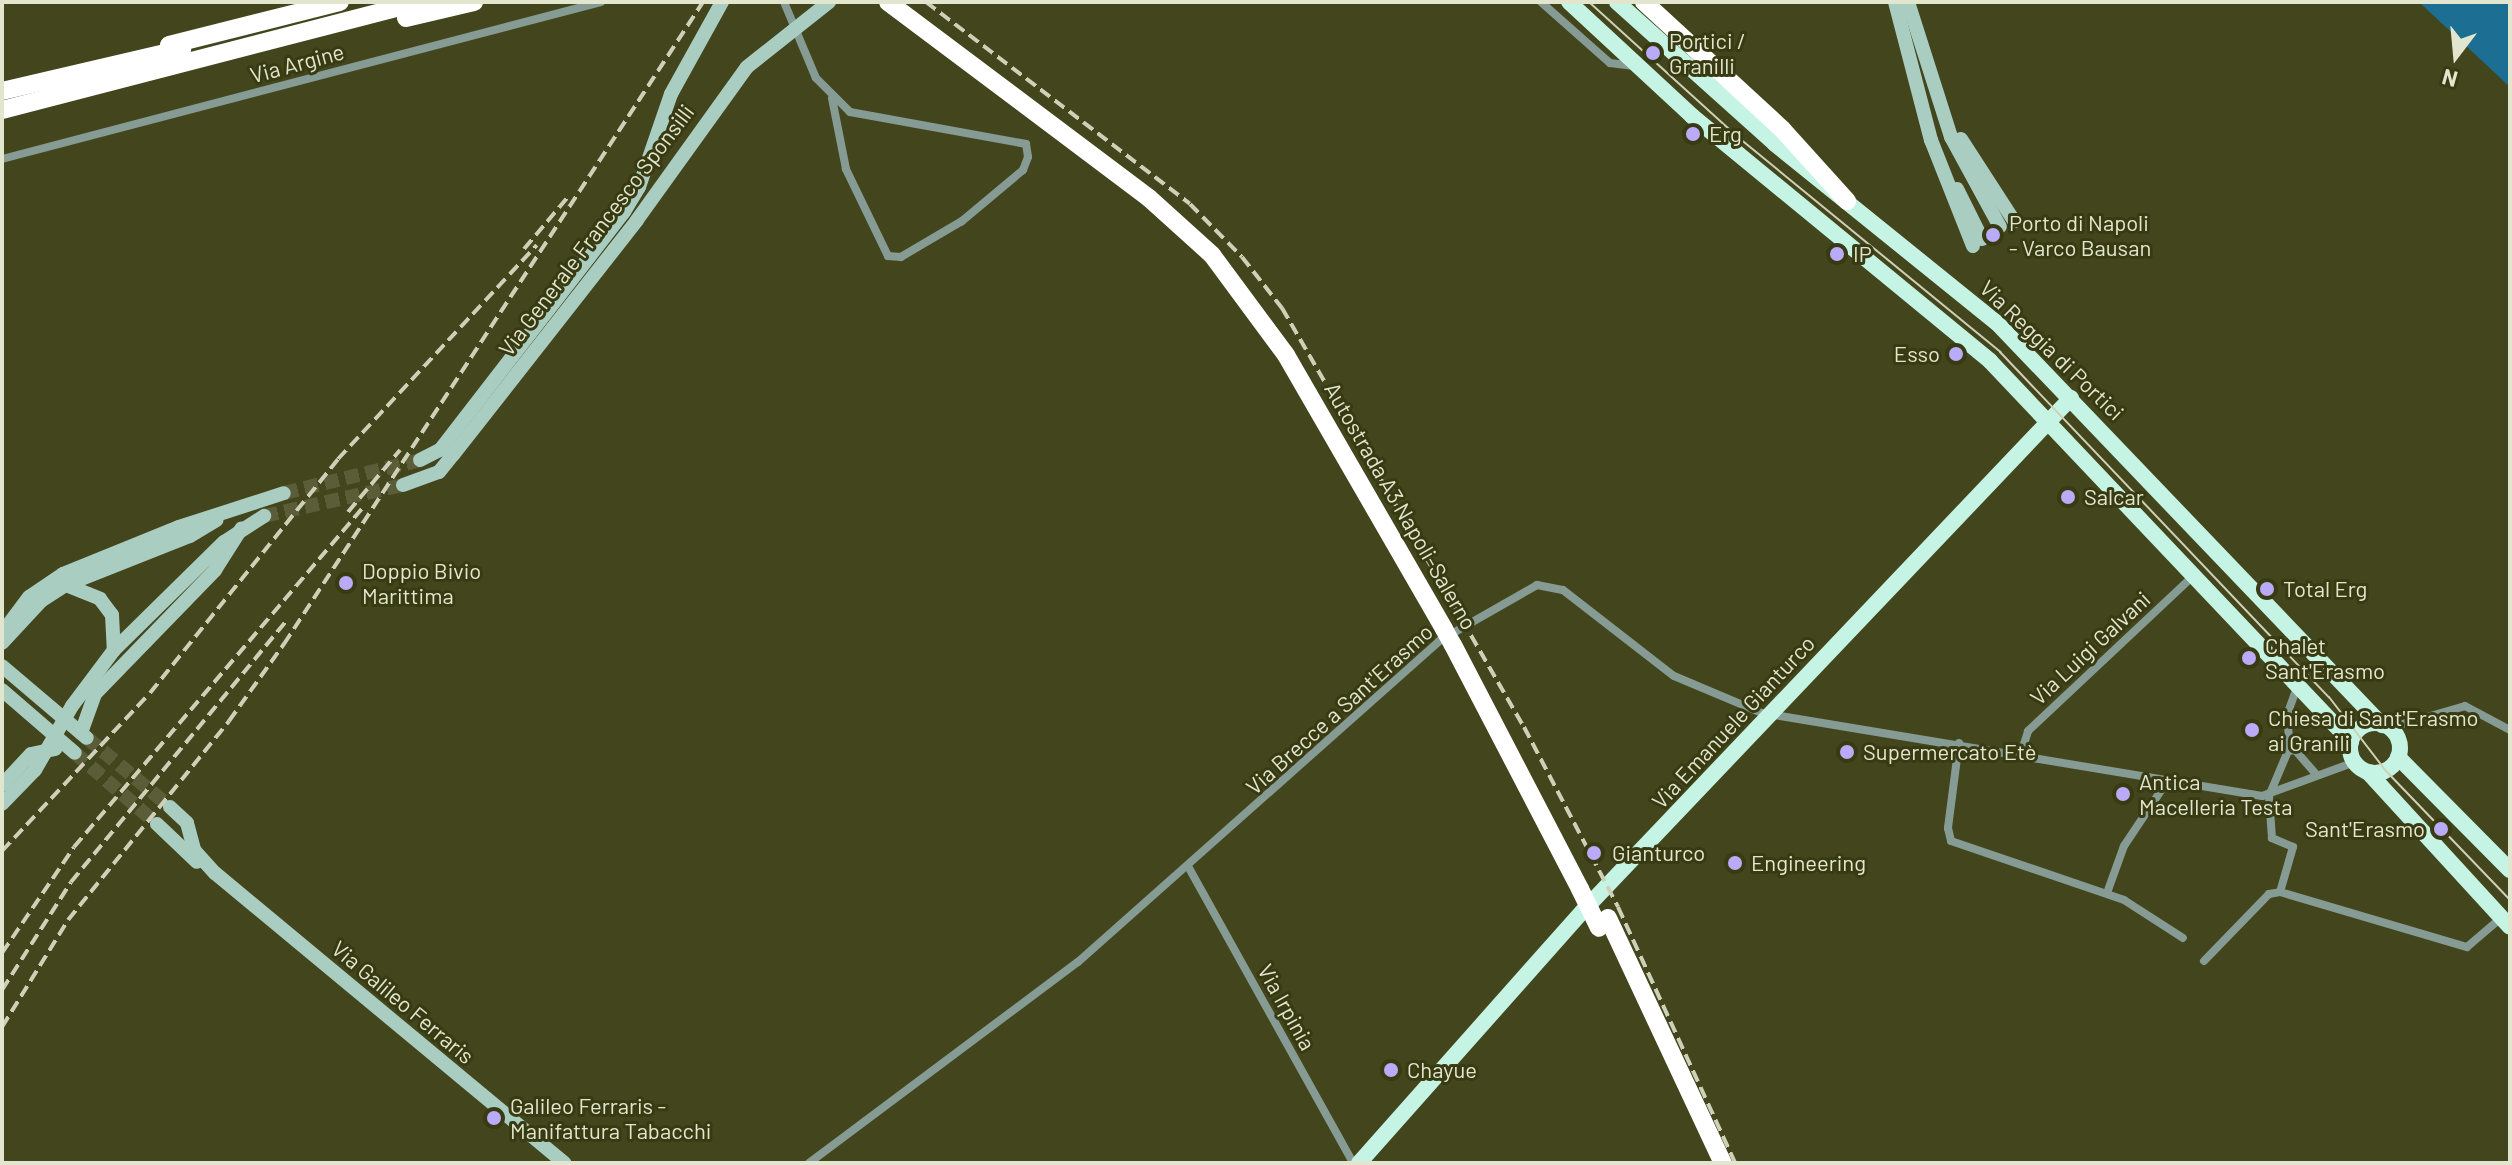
<!DOCTYPE html>
<html>
<head>
<meta charset="utf-8">
<style>
  body { margin:0 }
  #map { position:relative; width:2512px; height:1165px; overflow:hidden; background:#43451d; font-family:Barlow,sans-serif }
  div>[style] { position:absolute }
  .water>* { inset:0; background:#1c6f93 }
  .secondary-tunnel>* { height:14px; margin-top:-7px; transform-origin:0; background:repeating-linear-gradient(90deg,#5b5d38 0 14px,transparent 0 21px) }
  .street>* { height:8px; margin:-4px; padding:0 4px; transform-origin:4px; border-radius:4px; background:#859b94 }
  .secondary>* { height:14px; margin:-7px; padding:0 7px; transform-origin:7px; border-radius:7px; background:#aacdc1 }
  .primary>* { height:16px; margin:-8px; padding:0 8px; transform-origin:8px; border-radius:8px; background:#c6f4e4 }
  .primary>.ring { margin:-8px; padding:0; box-sizing:content-box; background:none; border:16px solid #c6f4e4; border-radius:50% }
  .highway>* { height:18px; margin:-9px; padding:0 9px; transform-origin:9px; border-radius:9px; background:#fff }
  .tram>* { height:2px; margin:-1px; padding:0 1px; transform-origin:1px; border-radius:1px; background:#ced1b7 }
  .rail>* { height:4px; margin-top:-2px; transform-origin:0; background:repeating-linear-gradient(90deg,#ced1b7 0 12px,transparent 0 18px) }
  .secondary-bridge>* { height:14px; margin:-7px; padding:0 7px; transform-origin:7px; border-radius:7px; background:#aacdc1 }
  .highway-bridge>* { height:18px; margin:-9px; padding:0 9px; transform-origin:9px; border-radius:9px; background:#fff }
  .dots>* { width:22px; height:22px; translate:-50% -50%; box-sizing:border-box; border:4px solid #383b12; border-radius:50% }
  span { translate:-50% -50%; white-space:nowrap; text-align:center; line-height:1.15; -webkit-text-stroke:6px #383b12; paint-order:stroke }
  .poi-label { font-size:22px; color:#e3e6cf }
  .left { translate:0 -50%; text-align:left }
  .right { translate:-100% -50%; text-align:right }
  .street-label { font-size:22px; color:#e3e6cf }
  .frame { position:absolute; inset:0; border:4px solid #e3e6cf; pointer-events:none }
  .north { position:absolute; left:2416px; top:16px; width:80px; height:80px; -webkit-text-stroke:6px #383b12; paint-order:stroke; rotate:196deg; font-size:22px; font-weight:700; line-height:32px; text-align:center; color:#e3e6cf }
  .north::after { content:''; display:block; margin:auto; width:28px; height:36px; background:#e3e6cf; clip-path:polygon(50% 0,100% 100%,50% 72%,0 100%) }
</style>
</head>
<body>
<div id="map">
  <div class="water">
    <div style="clip-path:polygon(2419px 2px,2510px 2px,2510px 87px)"></div>
  </div>
  <div class="secondary-tunnel">
    <div style="left:284px;top:493px;width:140px;rotate:-13.6deg"></div>
    <div style="left:264px;top:516px;width:142px;rotate:-12.6deg"></div>
    <div style="left:87px;top:738px;width:108px;rotate:39.7deg"></div>
    <div style="left:75px;top:753px;width:108px;rotate:40.9deg"></div>
  </div>
  <div class="street">
    <div style="left:784px;top:2px;width:82px;rotate:67.2deg"></div>
    <div style="left:816px;top:78px;width:48px;rotate:45deg"></div>
    <div style="left:850px;top:112px;width:179px;rotate:10.3deg"></div>
    <div style="left:1026px;top:144px;width:13px;rotate:81deg"></div>
    <div style="left:1028px;top:157px;width:14px;rotate:111deg"></div>
    <div style="left:1023px;top:170px;width:80px;rotate:140.1deg"></div>
    <div style="left:962px;top:221px;width:71px;rotate:149.5deg"></div>
    <div style="left:901px;top:257px;width:13px;rotate:-176deg"></div>
    <div style="left:888px;top:256px;width:97px;rotate:-115.8deg"></div>
    <div style="left:846px;top:169px;width:72px;rotate:-101.2deg"></div>
    <div style="left:1541px;top:2px;width:92px;rotate:41.5deg"></div>
    <div style="left:1610px;top:63px;width:26px;rotate:7deg"></div>
    <div style="left:2px;top:159px;width:619px;rotate:-14.69deg"></div>
    <div style="left:2389px;top:728px;width:79px;rotate:-16.1deg"></div>
    <div style="left:2465px;top:706px;width:51px;rotate:28.1deg"></div>
    <div style="left:1959px;top:743px;width:86px;rotate:97.4deg"></div>
    <div style="left:1948px;top:828px;width:13px;rotate:77deg"></div>
    <div style="left:1951px;top:841px;width:183px;rotate:18.8deg"></div>
    <div style="left:2124px;top:900px;width:70px;rotate:32.8deg"></div>
    <div style="left:2290px;top:749px;width:34px;rotate:-95deg"></div>
    <div style="left:2287px;top:715px;width:33px;rotate:-70deg"></div>
    <div style="left:2021px;top:753px;width:23px;rotate:-72deg"></div>
    <div style="left:2028px;top:731px;width:226px;rotate:-43.2deg"></div>
    <div style="left:1189px;top:868px;width:338px;rotate:60.9deg"></div>
    <div style="left:2280px;top:892px;width:195px;rotate:16.4deg"></div>
    <div style="left:2467px;top:947px;width:45px;rotate:-40.5deg"></div>
    <div style="left:2107px;top:893px;width:50px;rotate:-70.1deg"></div>
    <div style="left:2124px;top:846px;width:79px;rotate:-56.3deg"></div>
    <div style="left:2204px;top:961px;width:93px;rotate:-45.9deg"></div>
    <div style="left:2269px;top:894px;width:11px;rotate:-10deg"></div>
    <div style="left:2280px;top:892px;width:47px;rotate:-73.9deg"></div>
    <div style="left:2293px;top:847px;width:23px;rotate:-157deg"></div>
    <div style="left:2272px;top:838px;width:42px;rotate:-94.1deg"></div>
    <div style="left:2269px;top:796px;width:49px;rotate:-67.1deg"></div>
    <div style="left:2288px;top:751px;width:7px;rotate:-8deg"></div>
    <div style="left:2295px;top:750px;width:30px;rotate:49deg"></div>
    <div style="left:809px;top:1163px;width:336px;rotate:-36.8deg"></div>
    <div style="left:1078px;top:962px;width:483px;rotate:-41.6deg"></div>
    <div style="left:1439px;top:641px;width:113px;rotate:-29.7deg"></div>
    <div style="left:1537px;top:585px;width:26px;rotate:11deg"></div>
    <div style="left:1563px;top:590px;width:140px;rotate:37.8deg"></div>
    <div style="left:1674px;top:676px;width:95px;rotate:22.8deg"></div>
    <div style="left:1762px;top:713px;width:507px;rotate:9.43deg"></div>
    <div style="left:2262px;top:796px;width:99px;rotate:-20.1deg"></div>
  </div>
  <div class="secondary">
    <div style="left:1895px;top:2px;width:143px;rotate:75.4deg"></div>
    <div style="left:1931px;top:140px;width:114px;rotate:68.4deg"></div>
    <div style="left:1908px;top:2px;width:142px;rotate:72.3deg"></div>
    <div style="left:1951px;top:137px;width:102px;rotate:61.4deg"></div>
    <div style="left:1961px;top:139px;width:98px;rotate:57.1deg"></div>
    <div style="left:1957px;top:189px;width:56px;rotate:63.4deg"></div>
    <div style="left:420px;top:460px;width:22px;rotate:-27deg"></div>
    <div style="left:440px;top:450px;width:301px;rotate:-52.3deg"></div>
    <div style="left:624px;top:212px;width:29px;rotate:-59deg"></div>
    <div style="left:639px;top:187px;width:98px;rotate:-71deg"></div>
    <div style="left:671px;top:94px;width:105px;rotate:-61deg"></div>
    <div style="left:403px;top:485px;width:38px;rotate:-20deg"></div>
    <div style="left:439px;top:472px;width:22px;rotate:-51deg"></div>
    <div style="left:453px;top:455px;width:298px;rotate:-51.9deg"></div>
    <div style="left:637px;top:220px;width:188px;rotate:-54.3deg"></div>
    <div style="left:747px;top:67px;width:105px;rotate:-38.4deg"></div>
    <div style="left:66px;top:585px;width:37px;rotate:22deg"></div>
    <div style="left:100px;top:599px;width:20px;rotate:53deg"></div>
    <div style="left:112px;top:615px;width:35px;rotate:87deg"></div>
    <div style="left:2px;top:633px;width:45px;rotate:-53.1deg"></div>
    <div style="left:29px;top:597px;width:41px;rotate:-34.1deg"></div>
    <div style="left:63px;top:574px;width:125px;rotate:-22.1deg"></div>
    <div style="left:179px;top:527px;width:110px;rotate:-17.9deg"></div>
    <div style="left:2px;top:643px;width:57px;rotate:-47.1deg"></div>
    <div style="left:41px;top:601px;width:30px;rotate:-33deg"></div>
    <div style="left:66px;top:585px;width:133px;rotate:-21.6deg"></div>
    <div style="left:190px;top:536px;width:31px;rotate:-31deg"></div>
    <div style="left:114px;top:650px;width:154px;rotate:-44.5deg"></div>
    <div style="left:224px;top:542px;width:48px;rotate:-33deg"></div>
    <div style="left:2px;top:666px;width:111px;rotate:40.3deg"></div>
    <div style="left:2px;top:690px;width:96px;rotate:40.8deg"></div>
    <div style="left:81px;top:733px;width:41px;rotate:-70.3deg"></div>
    <div style="left:95px;top:694px;width:173px;rotate:-45.9deg"></div>
    <div style="left:215px;top:570px;width:49px;rotate:-57.6deg"></div>
    <div style="left:2px;top:785px;width:42px;rotate:-46.9deg"></div>
    <div style="left:31px;top:754px;width:25px;rotate:-12deg"></div>
    <div style="left:170px;top:807px;width:23px;rotate:43deg"></div>
    <div style="left:187px;top:823px;width:28px;rotate:75deg"></div>
    <div style="left:194px;top:850px;width:31px;rotate:48deg"></div>
    <div style="left:215px;top:873px;width:454px;rotate:39.7deg"></div>
    <div style="left:157px;top:824px;width:55px;rotate:43.5deg"></div>
  </div>
  <div class="primary">
    <div style="left:1569px;top:2px;width:168px;rotate:42.8deg"></div>
    <div style="left:1692px;top:116px;width:386px;rotate:39.4deg"></div>
    <div style="left:1990px;top:361px;width:525px;rotate:46.54deg"></div>
    <div style="left:1617px;top:2px;width:212px;rotate:41.9deg"></div>
    <div style="left:1775px;top:144px;width:285px;rotate:38.9deg"></div>
    <div style="left:1997px;top:323px;width:557px;rotate:46.24deg"></div>
    <div class="ring" style="left:2350px;top:723px;width:34px;height:34px"></div>
    <div style="left:2398px;top:757px;width:159px;rotate:45.3deg"></div>
    <div style="left:2368px;top:772px;width:210px;rotate:47.5deg"></div>
    <div style="left:1359px;top:1163px;width:337px;rotate:-48.4deg"></div>
    <div style="left:1583px;top:911px;width:708px;rotate:-46.43deg"></div>
  </div>
  <div class="highway">
    <div style="left:888px;top:2px;width:326px;rotate:36.9deg"></div>
    <div style="left:1149px;top:198px;width:85px;rotate:42.1deg"></div>
    <div style="left:1212px;top:255px;width:124px;rotate:53.5deg"></div>
    <div style="left:1286px;top:355px;width:316px;rotate:60deg"></div>
    <div style="left:1644px;top:2px;width:188px;rotate:42.6deg"></div>
    <div style="left:1782px;top:129px;width:97px;rotate:47.9deg"></div>
    <div style="left:406px;top:18px;width:70px;rotate:-13.2deg"></div>
    <div style="left:169px;top:45px;width:176px;rotate:-14.1deg"></div>
    <div style="left:2px;top:91px;width:185px;rotate:-13.1deg"></div>
    <div style="left:2px;top:110px;width:433px;rotate:-14.5deg"></div>
    <div style="left:1453px;top:645px;width:275px;rotate:62.5deg"></div>
    <div style="left:1608px;top:918px;width:271px;rotate:64.9deg"></div>
  </div>
  <div class="tram">
    <div style="left:1589px;top:2px;width:202px;rotate:42.2deg"></div>
    <div style="left:1739px;top:138px;width:338px;rotate:39.3deg"></div>
    <div style="left:2000px;top:352px;width:477px;rotate:46.4deg"></div>
    <div style="left:2329px;top:697px;width:93px;rotate:52.4deg"></div>
    <div style="left:2386px;top:771px;width:179px;rotate:46.1deg"></div>
  </div>
  <div class="rail">
    <div style="left:926px;top:2px;width:332px;rotate:37.4deg"></div>
    <div style="left:1190px;top:204px;width:74px;rotate:45.5deg"></div>
    <div style="left:1242px;top:257px;width:65px;rotate:51.9deg"></div>
    <div style="left:1282px;top:308px;width:484px;rotate:60deg"></div>
    <div style="left:1524px;top:727px;width:203px;rotate:62.4deg"></div>
    <div style="left:1618px;top:907px;width:281px;rotate:65.4deg"></div>
    <div style="left:524px;top:249px;width:68px;rotate:-49.8deg"></div>
    <div style="left:348px;top:512px;width:81px;rotate:-50deg"></div>
    <div style="left:2px;top:851px;width:216px;rotate:-46.9deg"></div>
    <div style="left:150px;top:693px;width:300px;rotate:-51.2deg"></div>
    <div style="left:338px;top:459px;width:292px;rotate:-47.1deg"></div>
    <div style="left:2px;top:953px;width:128px;rotate:-55.8deg"></div>
    <div style="left:74px;top:847px;width:448px;rotate:-49.6deg"></div>
    <div style="left:2px;top:990px;width:128px;rotate:-57.4deg"></div>
    <div style="left:71px;top:882px;width:340px;rotate:-50.5deg"></div>
    <div style="left:2px;top:1027px;width:126px;rotate:-58.3deg"></div>
    <div style="left:68px;top:920px;width:256px;rotate:-51deg"></div>
    <div style="left:229px;top:721px;width:95px;rotate:-54.5deg"></div>
    <div style="left:284px;top:644px;width:767px;rotate:-56.87deg"></div>
  </div>
  <div class="secondary-bridge">
    <div style="left:2px;top:804px;width:47px;rotate:-45.9deg"></div>
    <div style="left:35px;top:770px;width:74px;rotate:-60deg"></div>
    <div style="left:72px;top:706px;width:70px;rotate:-53.1deg"></div>
  </div>
  <div class="highway-bridge">
    <div style="left:1444px;top:629px;width:18px;rotate:61deg"></div>
    <div style="left:1580px;top:889px;width:43px;rotate:64deg"></div>
  </div>
  <div class="dots">
    <div style="left:1653px;top:53px;background:#b9abf7"></div>
    <div style="left:1693px;top:134px;background:#b9abf7"></div>
    <div style="left:1993px;top:235px;background:#b9abf7"></div>
    <div style="left:1837px;top:254px;background:#b9abf7"></div>
    <div style="left:1956px;top:354px;background:#b9abf7"></div>
    <div style="left:2068px;top:497px;background:#b9abf7"></div>
    <div style="left:346px;top:583px;background:#b9abf7"></div>
    <div style="left:2267px;top:589px;background:#b9abf7"></div>
    <div style="left:2249px;top:658px;background:#b9abf7"></div>
    <div style="left:2252px;top:730px;background:#b9abf7"></div>
    <div style="left:1847px;top:752px;background:#b9abf7"></div>
    <div style="left:2123px;top:794px;background:#b9abf7"></div>
    <div style="left:2441px;top:829px;background:#b9abf7"></div>
    <div style="left:1594px;top:853px;background:#b9abf7"></div>
    <div style="left:1735px;top:863px;background:#b9abf7"></div>
    <div style="left:1391px;top:1070px;background:#b9abf7"></div>
    <div style="left:494px;top:1118px;background:#b9abf7"></div>
  </div>
  <div class="poi-label">
    <span class="left" style="left:1669px;top:53px">Portici /<br>Granilli</span>
    <span class="left" style="left:1709px;top:134px">Erg</span>
    <span class="left" style="left:2009px;top:235px">Porto di Napoli<br>- Varco Bausan</span>
    <span class="left" style="left:1853px;top:254px">IP</span>
    <span class="right" style="left:1940px;top:354px">Esso</span>
    <span class="left" style="left:2084px;top:497px">Salcar</span>
    <span class="left" style="left:362px;top:583px">Doppio Bivio<br>Marittima</span>
    <span class="left" style="left:2283px;top:589px">Total Erg</span>
    <span class="left" style="left:2265px;top:658px">Chalet<br>Sant'Erasmo</span>
    <span class="left" style="left:2268px;top:730px">Chiesa di Sant'Erasmo<br>ai Granili</span>
    <span class="left" style="left:1863px;top:752px">Supermercato Etè</span>
    <span class="left" style="left:2139px;top:794px">Antica<br>Macelleria Testa</span>
    <span class="right" style="left:2425px;top:829px">Sant'Erasmo</span>
    <span class="left" style="left:1612px;top:853px">Gianturco</span>
    <span class="left" style="left:1751px;top:863px">Engineering</span>
    <span class="left" style="left:1407px;top:1070px">Chayue</span>
    <span class="left" style="left:510px;top:1118px">Galileo Ferraris -<br>Manifattura Tabacchi</span>
  </div>
  <div class="street-label">
    <span style="left:297px;top:63px;rotate:-15deg">Via Argine</span>
    <span style="left:596px;top:230px;rotate:-53deg">Via Generale Francesco Sponsilli</span>
    <span style="left:2052px;top:350px;rotate:44deg">Via Reggia di Portici</span>
    <span style="left:1401px;top:506px;rotate:60deg">Autostrada A3 Napoli-Salerno</span>
    <span style="left:2090px;top:648px;rotate:-43deg">Via Luigi Galvani</span>
    <span style="left:1339px;top:709px;rotate:-42deg">Via Brecce a Sant'Erasmo</span>
    <span style="left:1733px;top:722px;rotate:-47deg">Via Emanuele Gianturco</span>
    <span style="left:403px;top:1002px;rotate:40deg">Via Galileo Ferraris</span>
    <span style="left:1287px;top:1007px;rotate:61deg">Via Irpinia</span>
  </div>
  <div class="frame"></div>
  <div class="north">N</div>
</div>
</body>
</html>
